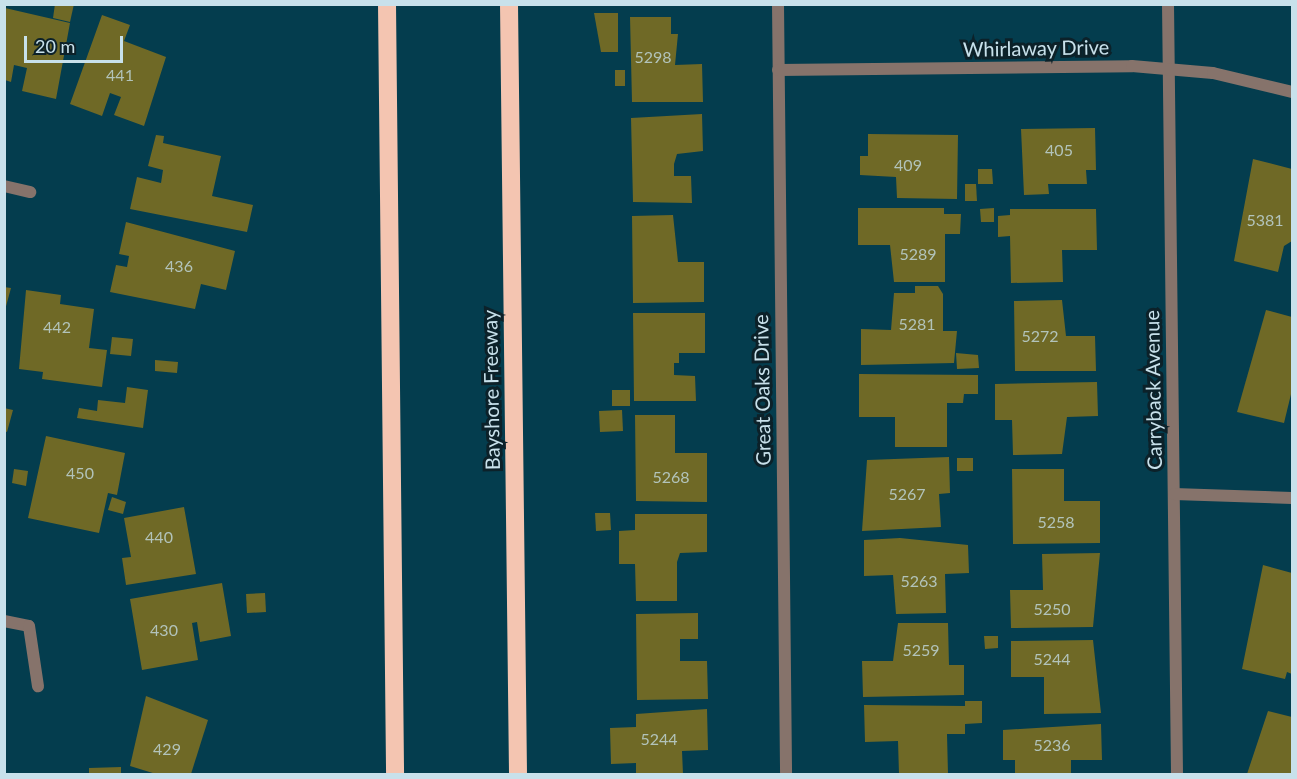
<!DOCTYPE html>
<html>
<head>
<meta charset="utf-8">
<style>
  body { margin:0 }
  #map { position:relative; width:1297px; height:779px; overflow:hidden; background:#043d4e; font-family:Lato,sans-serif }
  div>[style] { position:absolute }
  .building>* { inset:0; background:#6f6926 }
  .minor>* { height:12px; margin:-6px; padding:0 6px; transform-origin:6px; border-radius:6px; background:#86736b }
  .motorway>* { height:18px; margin:-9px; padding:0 9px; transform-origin:9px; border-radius:9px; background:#f4c5b1 }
  span { translate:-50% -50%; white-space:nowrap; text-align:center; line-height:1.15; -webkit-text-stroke:6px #0c2129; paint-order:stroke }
  .number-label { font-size:16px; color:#b2c3ba }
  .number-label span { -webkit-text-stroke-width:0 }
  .street-label { font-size:20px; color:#c8e1eb }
  .frame { position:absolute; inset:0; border:6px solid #c8e1eb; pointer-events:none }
  .scale { position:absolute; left:24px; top:36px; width:99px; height:27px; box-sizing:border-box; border:3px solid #c8e1eb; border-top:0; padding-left:8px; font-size:18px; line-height:21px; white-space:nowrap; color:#c8e1eb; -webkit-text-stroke:4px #0c2129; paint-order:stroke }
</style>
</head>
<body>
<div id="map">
  <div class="building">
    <div style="clip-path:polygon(55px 4px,74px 4px,70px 22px,53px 18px)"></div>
    <div style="clip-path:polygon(5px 8px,70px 23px,56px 99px,22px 91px,27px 68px,14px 65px,11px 82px,5px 80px)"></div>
    <div style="clip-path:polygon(594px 13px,618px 13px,618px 52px,601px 52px)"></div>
    <div style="clip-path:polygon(102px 15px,130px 25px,124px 41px,166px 57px,144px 126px,114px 115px,121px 97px,110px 93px,102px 116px,70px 104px)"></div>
    <div style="clip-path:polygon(630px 17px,671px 17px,671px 34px,678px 34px,675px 65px,702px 64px,703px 102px,632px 102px)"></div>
    <div style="clip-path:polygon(615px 70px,625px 70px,625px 86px,615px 86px)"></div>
    <div style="clip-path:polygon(702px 114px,703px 151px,677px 154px,674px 164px,674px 176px,691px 176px,692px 203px,633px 202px,631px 118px)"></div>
    <div style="clip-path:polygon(1095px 128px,1096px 170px,1086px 170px,1087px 184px,1048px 184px,1049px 194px,1024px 195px,1021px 129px)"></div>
    <div style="clip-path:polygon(868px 134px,958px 135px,957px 199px,897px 198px,896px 177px,860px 175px,860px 156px,868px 156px)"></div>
    <div style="clip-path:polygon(156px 135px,164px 136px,163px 143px,221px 156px,212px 196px,253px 205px,247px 232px,130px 209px,137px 177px,161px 183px,163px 170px,148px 166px)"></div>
    <div style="clip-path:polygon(1253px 159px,1292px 169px,1292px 241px,1284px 246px,1278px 272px,1234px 261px)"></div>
    <div style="clip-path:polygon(978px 169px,992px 169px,993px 184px,978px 184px)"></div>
    <div style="clip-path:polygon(965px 184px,976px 184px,977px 201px,965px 201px)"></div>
    <div style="clip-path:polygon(858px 208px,944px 208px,944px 214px,961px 214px,960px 234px,945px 234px,945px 282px,894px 282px,890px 245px,858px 245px)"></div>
    <div style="clip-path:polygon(994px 208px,994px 222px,981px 222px,980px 209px)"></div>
    <div style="clip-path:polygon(1010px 209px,1096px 209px,1097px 250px,1062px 250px,1063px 282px,1011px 283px,1010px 236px,998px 237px,998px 216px,1010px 215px)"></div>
    <div style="clip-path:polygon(673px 215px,678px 262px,704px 262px,704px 302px,633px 303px,632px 216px)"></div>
    <div style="clip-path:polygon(126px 222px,235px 251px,226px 290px,201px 284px,195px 309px,110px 292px,116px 265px,127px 267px,129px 256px,119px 254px)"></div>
    <div style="clip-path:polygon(915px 286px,938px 286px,943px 294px,943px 331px,957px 331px,954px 363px,861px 365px,861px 329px,891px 330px,894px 293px,915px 293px)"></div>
    <div style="clip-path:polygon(4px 287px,11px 288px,5px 310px,4px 310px)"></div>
    <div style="clip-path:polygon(26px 290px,61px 295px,60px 304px,94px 309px,89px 348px,107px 350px,102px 387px,42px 379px,43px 372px,19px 369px)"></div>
    <div style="clip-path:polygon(1062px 300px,1066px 336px,1095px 336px,1096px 371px,1015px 371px,1014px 301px)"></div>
    <div style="clip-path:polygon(1266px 310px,1292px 317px,1292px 390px,1284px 423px,1237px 412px)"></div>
    <div style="clip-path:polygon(633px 313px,705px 313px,705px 353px,679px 353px,679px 363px,674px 363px,674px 375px,695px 376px,696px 401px,634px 401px)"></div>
    <div style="clip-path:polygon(112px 337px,133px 339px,131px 356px,110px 354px)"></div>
    <div style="clip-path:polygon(956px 353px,978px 355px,979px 368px,957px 369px)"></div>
    <div style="clip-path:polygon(155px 360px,178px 362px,177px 373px,155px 371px)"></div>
    <div style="clip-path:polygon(859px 374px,978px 375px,978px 394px,964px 394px,963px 403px,947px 403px,947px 447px,895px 447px,895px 417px,859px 417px)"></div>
    <div style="clip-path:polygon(1097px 382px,1098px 416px,1067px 417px,1062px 454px,1013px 455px,1012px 420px,995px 420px,995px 384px)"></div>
    <div style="clip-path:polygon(127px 387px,148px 390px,143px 428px,77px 418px,79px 408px,97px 411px,98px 400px,125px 403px)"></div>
    <div style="clip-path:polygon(612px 390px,630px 390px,630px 406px,612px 406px)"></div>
    <div style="clip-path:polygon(4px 408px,13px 410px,7px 432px,4px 431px)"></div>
    <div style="clip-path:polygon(622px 410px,623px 431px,600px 432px,599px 411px)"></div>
    <div style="clip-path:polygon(635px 415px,675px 415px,675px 453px,707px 453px,707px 502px,636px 501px)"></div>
    <div style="clip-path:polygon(46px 436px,125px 453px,117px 495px,108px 493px,99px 533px,28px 518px)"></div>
    <div style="clip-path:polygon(949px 457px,950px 493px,939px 494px,941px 527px,862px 531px,867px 460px)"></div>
    <div style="clip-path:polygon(957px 458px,973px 458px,973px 471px,957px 471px)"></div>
    <div style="clip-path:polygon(14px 469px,28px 471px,26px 486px,12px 483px)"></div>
    <div style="clip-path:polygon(1012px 469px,1064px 469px,1064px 501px,1100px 501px,1100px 543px,1013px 544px)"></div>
    <div style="clip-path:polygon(112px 497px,126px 502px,123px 514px,108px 510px)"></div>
    <div style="clip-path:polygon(184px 507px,196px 574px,126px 585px,122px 558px,131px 557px,124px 518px)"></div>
    <div style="clip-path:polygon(595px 513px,610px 513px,611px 530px,596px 531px)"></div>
    <div style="clip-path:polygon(635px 514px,707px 514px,707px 552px,680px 553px,677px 562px,677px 601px,636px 601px,635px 564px,619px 564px,619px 531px,635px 530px)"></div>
    <div style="clip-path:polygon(900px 538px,968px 545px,969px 573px,945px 574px,946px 613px,896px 614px,893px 575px,864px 576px,864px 540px)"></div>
    <div style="clip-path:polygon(1100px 553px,1093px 627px,1011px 628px,1010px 590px,1043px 590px,1042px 554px)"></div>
    <div style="clip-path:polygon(1263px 565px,1292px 573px,1292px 674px,1287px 672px,1285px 679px,1242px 669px)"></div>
    <div style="clip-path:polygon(222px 583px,231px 636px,200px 642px,197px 622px,192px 623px,198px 660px,142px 670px,130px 599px)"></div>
    <div style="clip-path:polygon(265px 593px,266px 612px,247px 613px,246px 594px)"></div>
    <div style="clip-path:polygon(698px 613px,698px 639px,680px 639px,680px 661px,707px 661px,708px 699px,637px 700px,636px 614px)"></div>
    <div style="clip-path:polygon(898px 623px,948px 623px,949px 665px,964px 665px,964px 695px,863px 697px,862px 661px,893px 661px)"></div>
    <div style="clip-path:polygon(984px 636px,998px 636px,998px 648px,985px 649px)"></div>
    <div style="clip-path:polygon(1093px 640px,1101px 713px,1044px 714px,1044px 677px,1011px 677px,1011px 641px)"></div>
    <div style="clip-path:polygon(146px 696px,208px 720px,191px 774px,156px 774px,130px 766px)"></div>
    <div style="clip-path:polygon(965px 701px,982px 701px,982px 723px,965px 724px,965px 734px,947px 734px,948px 774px,899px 774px,898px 741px,865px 742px,864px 705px,965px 706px)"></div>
    <div style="clip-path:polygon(707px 709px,708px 750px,682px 751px,683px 774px,636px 774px,636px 763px,611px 764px,610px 728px,636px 727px,636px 714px)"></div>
    <div style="clip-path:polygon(1268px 711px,1292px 717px,1292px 774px,1247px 774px)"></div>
    <div style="clip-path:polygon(1101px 724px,1102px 760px,1071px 760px,1071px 774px,1015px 774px,1015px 760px,1003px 760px,1003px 730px)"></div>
    <div style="clip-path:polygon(121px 767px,121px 774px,89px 774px,89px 768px)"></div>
  </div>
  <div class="minor">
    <div style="left:778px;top:4px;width:770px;rotate:89.4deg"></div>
    <div style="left:1168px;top:4px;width:770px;rotate:89.33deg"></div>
    <div style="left:778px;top:70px;width:354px;rotate:-0.6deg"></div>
    <div style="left:1132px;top:66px;width:81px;rotate:4.9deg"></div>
    <div style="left:1213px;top:73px;width:81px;rotate:13.5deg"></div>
    <div style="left:4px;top:186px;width:27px;rotate:13deg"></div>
    <div style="left:1174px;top:494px;width:118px;rotate:1.9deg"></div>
    <div style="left:4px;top:621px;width:25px;rotate:11deg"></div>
    <div style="left:29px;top:626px;width:61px;rotate:81.5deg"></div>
  </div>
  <div class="motorway">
    <div style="left:387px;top:4px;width:770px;rotate:89.4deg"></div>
    <div style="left:509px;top:4px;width:770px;rotate:89.33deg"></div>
  </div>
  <div class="number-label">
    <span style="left:653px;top:57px">5298</span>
    <span style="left:120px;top:75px">441</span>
    <span style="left:1059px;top:150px">405</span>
    <span style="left:908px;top:165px">409</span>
    <span style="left:1265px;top:220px">5381</span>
    <span style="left:918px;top:254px">5289</span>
    <span style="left:179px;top:266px">436</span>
    <span style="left:917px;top:324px">5281</span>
    <span style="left:57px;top:327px">442</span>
    <span style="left:1040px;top:336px">5272</span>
    <span style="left:80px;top:473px">450</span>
    <span style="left:671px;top:477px">5268</span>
    <span style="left:907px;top:494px">5267</span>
    <span style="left:1056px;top:522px">5258</span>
    <span style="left:159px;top:537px">440</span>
    <span style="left:919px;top:581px">5263</span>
    <span style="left:1052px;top:609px">5250</span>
    <span style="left:164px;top:630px">430</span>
    <span style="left:921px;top:650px">5259</span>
    <span style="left:1052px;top:659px">5244</span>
    <span style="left:659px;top:739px">5244</span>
    <span style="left:1052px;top:745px">5236</span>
    <span style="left:167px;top:749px">429</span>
  </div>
  <div class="street-label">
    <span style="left:1036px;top:48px;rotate:-1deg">Whirlaway Drive</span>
    <span style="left:491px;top:390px;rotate:-91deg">Bayshore Freeway</span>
    <span style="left:762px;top:390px;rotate:-91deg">Great Oaks Drive</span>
    <span style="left:1153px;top:390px;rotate:-91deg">Carryback Avenue</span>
  </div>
  <div class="frame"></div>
  <div class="scale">20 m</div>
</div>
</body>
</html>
